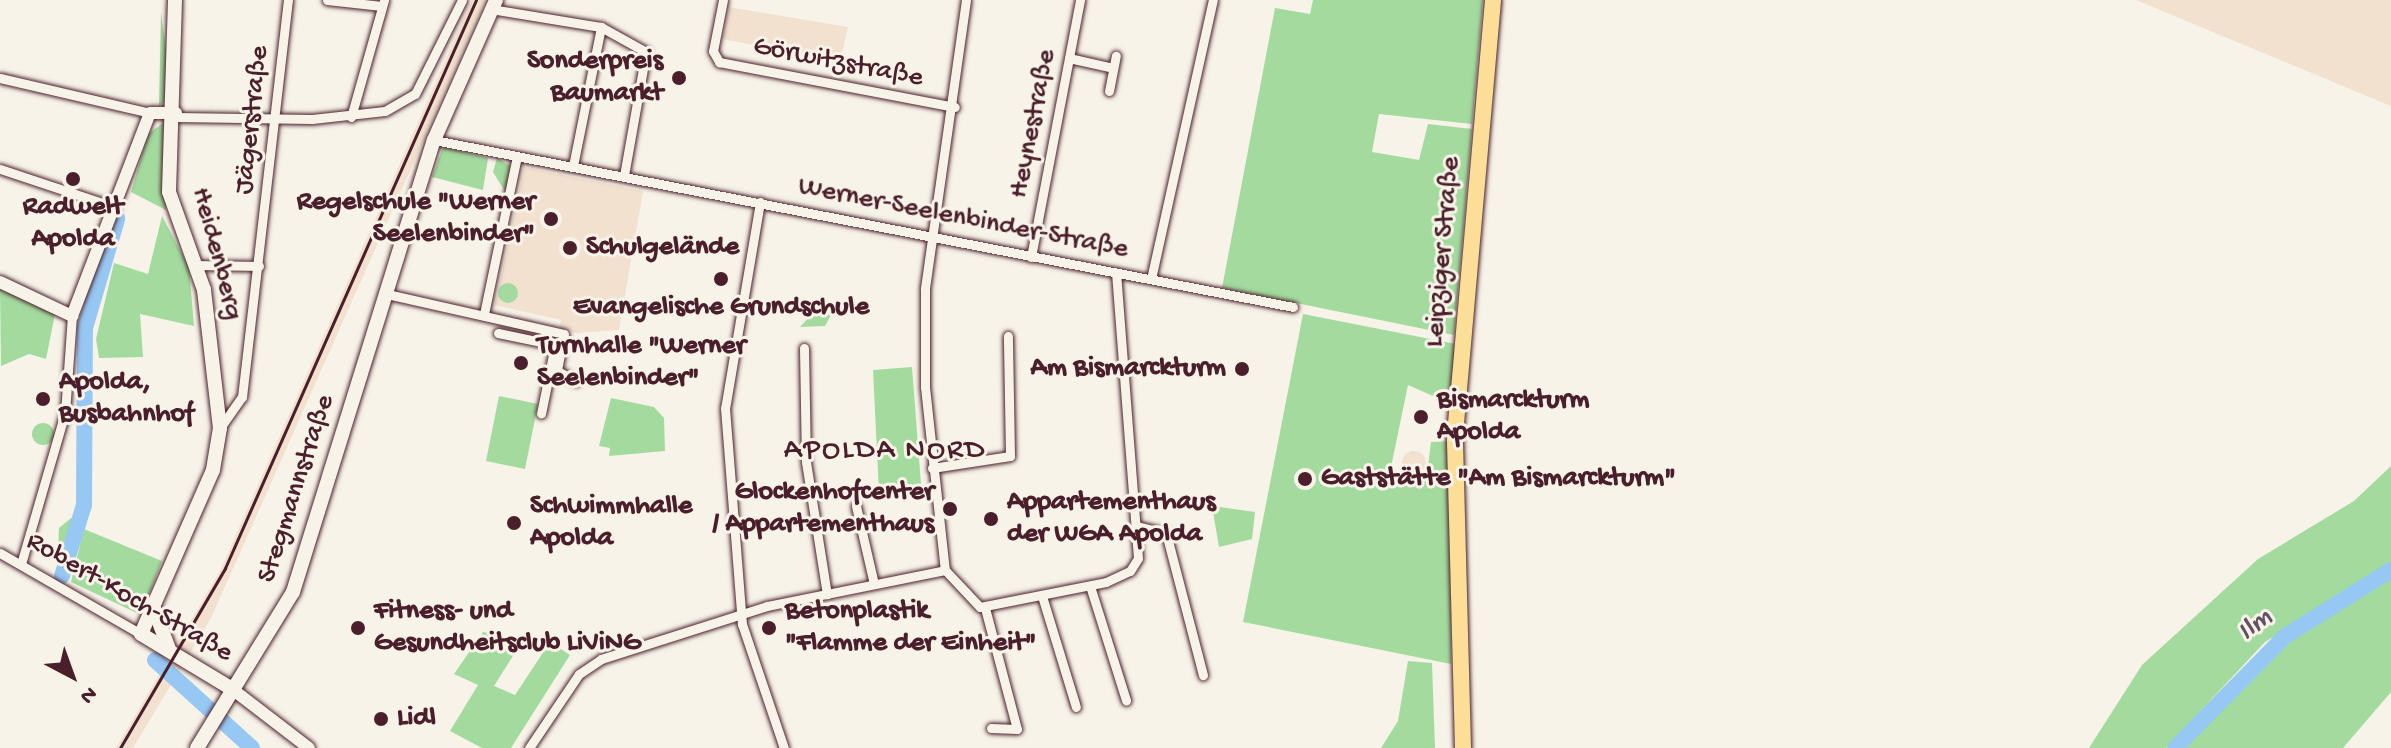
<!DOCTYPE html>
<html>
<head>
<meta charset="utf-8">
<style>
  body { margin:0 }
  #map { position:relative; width:2391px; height:748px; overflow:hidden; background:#f7f3e8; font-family:"Gochi Hand",sans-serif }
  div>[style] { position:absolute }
  .built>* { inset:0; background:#f1e1ce }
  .round { border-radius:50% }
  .green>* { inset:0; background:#a3db9f }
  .river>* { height:16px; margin:-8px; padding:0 8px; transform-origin:8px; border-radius:8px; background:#97c7f3 }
  .roads { filter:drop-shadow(0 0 2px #4a1f2b) drop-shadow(0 0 2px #4a1f2b) }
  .minor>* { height:9px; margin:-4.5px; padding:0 4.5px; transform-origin:4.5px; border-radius:4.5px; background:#f7f3e8 }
  .tertiary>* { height:12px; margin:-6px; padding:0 6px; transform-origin:6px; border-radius:6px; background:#f7f3e8 }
  .secondary>* { height:14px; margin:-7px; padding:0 7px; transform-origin:7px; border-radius:7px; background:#f7f3e8 }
  .primary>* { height:16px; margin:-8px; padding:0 8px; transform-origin:8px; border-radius:8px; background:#fcde96 }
  .rail>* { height:3px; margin:-1.5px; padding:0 1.5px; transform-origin:1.5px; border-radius:1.5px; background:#4a1f2b }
  .dots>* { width:22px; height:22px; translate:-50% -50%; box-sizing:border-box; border:4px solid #f7f3e8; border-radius:50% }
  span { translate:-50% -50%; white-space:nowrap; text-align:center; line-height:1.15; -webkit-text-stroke:6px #f7f3e8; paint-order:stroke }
  .poi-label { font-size:28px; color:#4a1f2b; font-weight:700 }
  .right { translate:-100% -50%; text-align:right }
  .left { translate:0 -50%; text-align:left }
  .street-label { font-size:28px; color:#4a1f2b }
  .neighbourhood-label { font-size:30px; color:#4a1f2b; letter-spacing:2px }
  .water-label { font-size:30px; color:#615167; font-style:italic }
  .north { position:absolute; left:32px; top:636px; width:80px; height:80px; -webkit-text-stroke:6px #f7f3e8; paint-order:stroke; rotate:139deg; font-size:22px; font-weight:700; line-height:32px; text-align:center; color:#4a1f2b }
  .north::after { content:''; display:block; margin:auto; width:28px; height:36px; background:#4a1f2b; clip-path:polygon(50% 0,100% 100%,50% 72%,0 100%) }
</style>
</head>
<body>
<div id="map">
  <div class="built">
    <div style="clip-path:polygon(472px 0,486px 0,211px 618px,133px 748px,116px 748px,220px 571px)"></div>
    <div style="clip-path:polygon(2136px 0,2391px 0,2391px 106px)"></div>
    <div style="clip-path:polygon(729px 7px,848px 27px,840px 62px,723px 39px)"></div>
    <div style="clip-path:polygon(524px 167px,643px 191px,619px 330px,576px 333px,559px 328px,561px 320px,495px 305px)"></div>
    <div class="round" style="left:1402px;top:451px;width:24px;height:24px"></div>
  </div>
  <div class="green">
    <div style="clip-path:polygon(1313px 0,1483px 0,1472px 124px,1379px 114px,1372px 152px,1419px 160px,1428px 124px,1472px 129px,1454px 335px,1222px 288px,1275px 8px,1310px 14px)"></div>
    <div style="clip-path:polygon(161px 12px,170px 79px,169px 98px,159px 106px)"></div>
    <div style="clip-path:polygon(163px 123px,168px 127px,166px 210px,131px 192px,148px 134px)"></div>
    <div style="clip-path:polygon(443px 147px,488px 158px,483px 190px,432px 177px)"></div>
    <div style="clip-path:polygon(497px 158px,511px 166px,506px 193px,493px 172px)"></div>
    <div style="clip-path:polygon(162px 216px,189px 267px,194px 326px,140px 314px,143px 357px,99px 358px,96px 339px,114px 263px,148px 274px)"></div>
    <div class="round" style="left:498px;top:283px;width:20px;height:20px"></div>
    <div style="clip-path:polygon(0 288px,55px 314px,46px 359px,29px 354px,1px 366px)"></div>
    <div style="clip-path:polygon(822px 303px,836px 306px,825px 326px,800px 327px)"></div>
    <div style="clip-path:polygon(1303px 314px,1456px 344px,1449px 403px,1408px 385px,1391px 467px,1422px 488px,1407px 474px,1427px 474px,1431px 442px,1450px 441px,1451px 664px,1243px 622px)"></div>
    <div style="clip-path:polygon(912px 367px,921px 484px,879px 493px,873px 370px)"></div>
    <div style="clip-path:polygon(499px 396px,538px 404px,525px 469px,486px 461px)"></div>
    <div style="clip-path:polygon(611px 398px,654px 407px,664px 418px,665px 451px,609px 456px,610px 448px,599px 446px)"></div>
    <div class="round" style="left:32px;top:423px;width:22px;height:22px"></div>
    <div style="clip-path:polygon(2391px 466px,2391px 564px,2265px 642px,2166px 748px,2089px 748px,2142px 665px,2258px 559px,2354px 501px)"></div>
    <div style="clip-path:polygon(1212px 506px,1255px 512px,1252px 539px,1219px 547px)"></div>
    <div style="clip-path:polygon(71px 518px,76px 519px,57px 571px,59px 528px)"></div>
    <div style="clip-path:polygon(84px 529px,162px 561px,141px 615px,71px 582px)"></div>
    <div style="clip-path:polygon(2391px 568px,2391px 692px,2343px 748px,2171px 748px,2268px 645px)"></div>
    <div style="clip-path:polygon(483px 632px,523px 640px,494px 686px,515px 695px,550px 642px,570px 655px,511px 748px,482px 748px,450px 731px,478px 685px,454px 674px)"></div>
    <div style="clip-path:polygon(1408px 661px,1432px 663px,1435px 748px,1381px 748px,1398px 721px)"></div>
  </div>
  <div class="river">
    <div style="left:62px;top:576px;width:74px;rotate:-72.8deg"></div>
    <div style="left:84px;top:505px;width:177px;rotate:-89.7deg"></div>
    <div style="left:85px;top:328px;width:114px;rotate:-73.6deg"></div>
    <div style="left:155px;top:660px;width:131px;rotate:42.2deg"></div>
    <div style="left:2175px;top:748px;width:156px;rotate:-45.5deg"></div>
    <div style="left:2284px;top:637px;width:126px;rotate:-32.1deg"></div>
  </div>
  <div class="roads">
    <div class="minor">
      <div style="left:327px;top:0;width:55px;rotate:6.2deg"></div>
      <div style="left:723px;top:0;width:52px;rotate:101.1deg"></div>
      <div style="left:713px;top:51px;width:13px;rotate:61deg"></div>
      <div style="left:719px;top:62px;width:240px;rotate:10.8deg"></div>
      <div style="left:966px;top:0;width:292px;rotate:98.1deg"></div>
      <div style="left:925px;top:289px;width:98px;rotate:90deg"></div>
      <div style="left:925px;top:387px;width:184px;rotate:83.8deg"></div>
      <div style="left:945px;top:570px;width:51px;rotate:46.6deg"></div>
      <div style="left:980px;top:607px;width:128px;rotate:-11.2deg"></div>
      <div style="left:1106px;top:582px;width:26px;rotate:-25deg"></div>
      <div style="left:1130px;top:571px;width:15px;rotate:-58deg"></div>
      <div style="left:1138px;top:558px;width:285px;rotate:-94.4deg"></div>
      <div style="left:491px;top:9px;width:111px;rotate:9.3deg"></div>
      <div style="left:601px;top:27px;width:51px;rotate:29.1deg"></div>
      <div style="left:646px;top:52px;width:126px;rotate:100.1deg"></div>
      <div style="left:1069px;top:58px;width:45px;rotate:12.8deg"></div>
      <div style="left:0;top:78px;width:154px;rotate:13.1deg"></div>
      <div style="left:1109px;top:91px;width:36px;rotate:-79deg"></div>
      <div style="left:176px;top:117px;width:136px;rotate:0.8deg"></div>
      <div style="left:312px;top:119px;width:73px;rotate:-6.3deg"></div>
      <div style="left:385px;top:111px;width:34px;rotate:-30deg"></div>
      <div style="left:415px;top:94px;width:105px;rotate:-63.4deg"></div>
      <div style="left:351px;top:117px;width:122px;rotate:-74.2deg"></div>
      <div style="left:434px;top:140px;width:875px;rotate:11deg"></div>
      <div style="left:573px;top:166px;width:142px;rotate:-78.6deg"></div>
      <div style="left:0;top:169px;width:120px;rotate:18.4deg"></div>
      <div style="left:760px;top:202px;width:209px;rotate:99.6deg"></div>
      <div style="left:725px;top:408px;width:217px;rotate:85.5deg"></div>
      <div style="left:742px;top:624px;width:131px;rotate:71.3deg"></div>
      <div style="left:1031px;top:257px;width:262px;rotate:-79.2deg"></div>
      <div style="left:197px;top:265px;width:62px;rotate:0.9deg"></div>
      <div style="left:1151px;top:279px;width:286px;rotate:-77.5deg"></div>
      <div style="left:387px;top:294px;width:181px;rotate:12.7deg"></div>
      <div style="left:564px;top:334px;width:38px;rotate:101deg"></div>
      <div style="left:484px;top:314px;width:161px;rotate:-78.2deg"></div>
      <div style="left:498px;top:333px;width:58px;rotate:11.9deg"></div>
      <div style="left:555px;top:345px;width:70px;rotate:101.5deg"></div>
      <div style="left:804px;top:348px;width:114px;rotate:89deg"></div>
      <div style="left:806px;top:462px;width:134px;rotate:81deg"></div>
      <div style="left:554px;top:369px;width:25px;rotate:29deg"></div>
      <div style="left:220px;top:428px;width:38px;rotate:-55deg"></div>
      <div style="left:242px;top:397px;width:400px;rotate:-83.4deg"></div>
      <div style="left:932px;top:468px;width:79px;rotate:-8.7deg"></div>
      <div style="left:1010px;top:456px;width:120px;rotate:-91deg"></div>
      <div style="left:856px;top:506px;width:80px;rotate:77deg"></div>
      <div style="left:1137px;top:526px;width:30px;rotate:14deg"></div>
      <div style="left:1166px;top:533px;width:147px;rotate:75.4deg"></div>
      <div style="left:0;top:553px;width:163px;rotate:29.9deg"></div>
      <div style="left:21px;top:564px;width:157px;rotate:-73.8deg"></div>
      <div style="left:65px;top:413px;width:97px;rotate:-85.9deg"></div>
      <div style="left:1090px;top:586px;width:120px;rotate:72.5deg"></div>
      <div style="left:1042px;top:596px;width:116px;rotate:73deg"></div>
      <div style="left:985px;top:608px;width:125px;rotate:75.2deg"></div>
      <div style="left:1017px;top:729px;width:26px;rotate:-178deg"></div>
      <div style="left:529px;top:748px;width:89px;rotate:-56deg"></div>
      <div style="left:579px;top:674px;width:27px;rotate:-34deg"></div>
      <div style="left:601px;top:659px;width:174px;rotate:-17.7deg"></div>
      <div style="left:767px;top:606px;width:182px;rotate:-11.4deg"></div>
    </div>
    <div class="tertiary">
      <div style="left:0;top:282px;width:80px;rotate:25.3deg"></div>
      <div style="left:72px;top:316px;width:217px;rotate:-69deg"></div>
      <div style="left:150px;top:113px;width:26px"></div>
      <div style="left:232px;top:689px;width:97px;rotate:37.5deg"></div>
    </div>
    <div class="secondary">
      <div style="left:175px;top:0;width:192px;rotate:91.8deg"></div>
      <div style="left:169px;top:192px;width:104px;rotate:70.3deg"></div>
      <div style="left:204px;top:290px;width:139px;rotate:83.4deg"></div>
      <div style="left:220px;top:428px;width:43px;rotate:99.5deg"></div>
      <div style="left:213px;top:470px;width:179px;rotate:113.7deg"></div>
      <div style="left:141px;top:634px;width:106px;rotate:31.1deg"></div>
      <div style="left:153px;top:606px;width:46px;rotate:69.6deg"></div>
      <div style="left:197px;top:748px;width:183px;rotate:-58.4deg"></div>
      <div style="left:293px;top:592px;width:473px;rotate:-72.7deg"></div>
      <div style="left:434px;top:140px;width:153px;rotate:-66.1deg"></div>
    </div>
    <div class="primary">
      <div style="left:1463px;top:748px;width:313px;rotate:-91.5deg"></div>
      <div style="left:1455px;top:435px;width:437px;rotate:-85deg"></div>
    </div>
  </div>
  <div class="rail">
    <div style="left:120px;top:748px;width:208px;rotate:-59.7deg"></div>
    <div style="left:225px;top:568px;width:621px;rotate:-66.16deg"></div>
  </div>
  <div class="dots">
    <div style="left:679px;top:78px;background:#4a1f2b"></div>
    <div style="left:73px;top:179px;background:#4a1f2b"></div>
    <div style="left:551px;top:219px;background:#4a1f2b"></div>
    <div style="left:570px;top:248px;background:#4a1f2b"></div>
    <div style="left:721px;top:279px;background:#4a1f2b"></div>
    <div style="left:521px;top:363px;background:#4a1f2b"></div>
    <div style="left:1242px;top:369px;background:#4a1f2b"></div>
    <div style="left:43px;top:399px;background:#4a1f2b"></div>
    <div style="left:1421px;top:417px;background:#4a1f2b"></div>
    <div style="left:1305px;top:479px;background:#4a1f2b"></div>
    <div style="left:950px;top:509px;background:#4a1f2b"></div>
    <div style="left:991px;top:519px;background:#4a1f2b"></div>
    <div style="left:514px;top:523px;background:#4a1f2b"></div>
    <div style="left:358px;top:628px;background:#4a1f2b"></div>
    <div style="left:769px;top:628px;background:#4a1f2b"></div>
    <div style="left:381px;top:719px;background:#4a1f2b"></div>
  </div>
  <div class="poi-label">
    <span class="right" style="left:663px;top:78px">Sonderpreis<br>Baumarkt</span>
    <span class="right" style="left:535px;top:219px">Regelschule "Werner<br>Seelenbinder"</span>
    <span style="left:73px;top:224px">Radwelt<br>Apolda</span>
    <span class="left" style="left:586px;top:248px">Schulgelände</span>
    <span style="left:721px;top:308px">Evangelische Grundschule</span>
    <span class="left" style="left:537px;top:363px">Turnhalle "Werner<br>Seelenbinder"</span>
    <span class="right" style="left:1226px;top:369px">Am Bismarckturm</span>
    <span class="left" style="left:59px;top:399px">Apolda,<br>Busbahnhof</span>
    <span class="left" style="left:1437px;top:417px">Bismarckturm<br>Apolda</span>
    <span class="left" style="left:1321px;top:479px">Gaststätte "Am Bismarckturm"</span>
    <span class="right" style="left:934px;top:509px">Glockenhofcenter<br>/ Appartementhaus</span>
    <span class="left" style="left:1007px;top:519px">Appartementhaus<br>der WGA Apolda</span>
    <span class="left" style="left:530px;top:523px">Schwimmhalle<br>Apolda</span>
    <span class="left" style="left:374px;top:628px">Fitness- und<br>Gesundheitsclub LiViNG</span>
    <span class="left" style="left:785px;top:628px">Betonplastik<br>"Flamme der Einheit"</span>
    <span class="left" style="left:397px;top:719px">Lidl</span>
  </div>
  <div class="street-label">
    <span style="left:838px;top:63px;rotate:11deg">Görwitzstraße</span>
    <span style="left:253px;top:120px;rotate:-84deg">Jägerstraße</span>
    <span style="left:1034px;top:124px;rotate:-79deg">Heynestraße</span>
    <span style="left:963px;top:219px;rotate:11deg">Werner-Seelenbinder-Straße</span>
    <span style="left:1444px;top:252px;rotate:-85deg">Leipziger Straße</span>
    <span style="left:216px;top:254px;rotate:75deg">Heidenberg</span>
    <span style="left:297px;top:489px;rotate:-72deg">Stegmannstraße</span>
    <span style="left:129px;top:598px;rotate:30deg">Robert-Koch-Straße</span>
  </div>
  <div class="neighbourhood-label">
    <span style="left:885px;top:452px">APOLDA NORD</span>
  </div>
  <div class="water-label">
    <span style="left:2256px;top:626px;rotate:-39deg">Ilm</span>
  </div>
  <div class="north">N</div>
</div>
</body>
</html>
